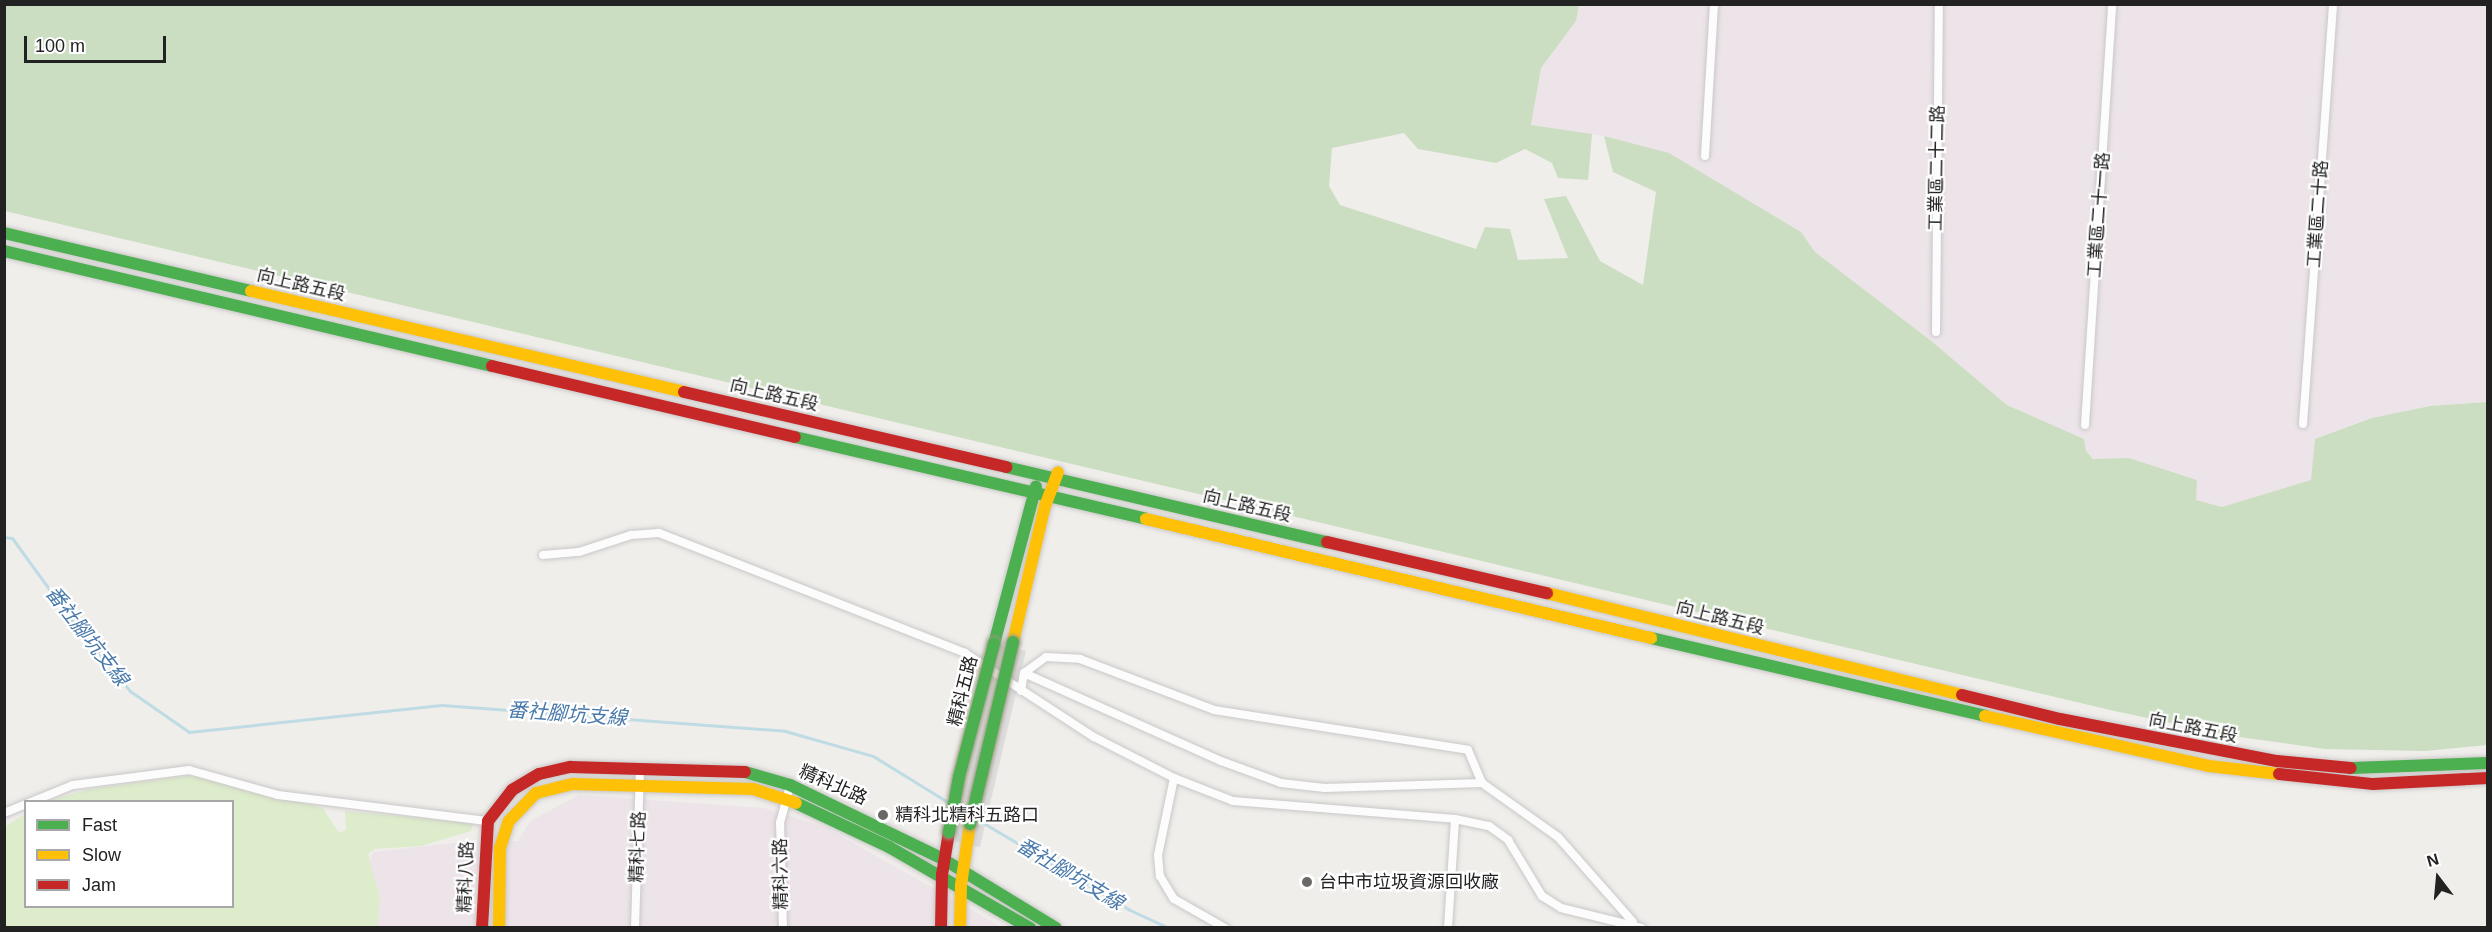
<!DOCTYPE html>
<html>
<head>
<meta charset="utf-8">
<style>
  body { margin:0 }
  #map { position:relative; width:2492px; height:932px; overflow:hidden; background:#f0eeeb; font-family:Helvetica,"Noto Sans TC",sans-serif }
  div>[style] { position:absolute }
  .industrial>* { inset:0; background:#ede4e9 }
  .grass>* { inset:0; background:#ddeccb }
  .forest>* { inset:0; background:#cbdec1 }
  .pier>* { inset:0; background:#dedddd }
  .stream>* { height:3px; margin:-1.5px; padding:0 1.5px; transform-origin:1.5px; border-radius:1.5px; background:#bfdbe3 }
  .roads { filter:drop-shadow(0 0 2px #c9c8c7) drop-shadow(0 0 2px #c9c8c7) }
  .street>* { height:8px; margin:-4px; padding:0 4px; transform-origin:4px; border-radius:4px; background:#fdfcfc }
  .fast>* { height:12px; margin:-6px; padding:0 6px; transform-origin:6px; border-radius:6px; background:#4caf50 }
  .slow>* { height:12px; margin:-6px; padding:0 6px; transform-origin:6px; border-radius:6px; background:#ffc107 }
  .jam>* { height:12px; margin:-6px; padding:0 6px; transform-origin:6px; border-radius:6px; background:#c62828 }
  .bridges { filter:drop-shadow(0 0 2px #999a82) drop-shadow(0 0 2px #999a82) }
  .fast-bridge>* { height:12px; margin:-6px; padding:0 6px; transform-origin:6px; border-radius:6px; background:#4caf50 }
  .dots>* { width:16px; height:16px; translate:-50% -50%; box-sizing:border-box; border:3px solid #fff; border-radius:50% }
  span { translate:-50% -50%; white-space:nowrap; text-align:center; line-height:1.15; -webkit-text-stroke:4.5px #fff; paint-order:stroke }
  .street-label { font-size:18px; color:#222 }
  .poi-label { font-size:18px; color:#222 }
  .left { translate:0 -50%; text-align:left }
  .water-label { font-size:20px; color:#4a7aab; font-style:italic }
  .frame { position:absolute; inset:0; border:6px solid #222; pointer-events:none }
  .legend { position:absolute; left:24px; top:800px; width:210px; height:108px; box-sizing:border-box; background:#fff; border:2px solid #a7a7a7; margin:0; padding:8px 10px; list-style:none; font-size:18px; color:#222 }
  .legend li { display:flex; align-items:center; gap:12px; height:30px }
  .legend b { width:30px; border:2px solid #a7a7a7 }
  .north { position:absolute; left:2408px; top:848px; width:60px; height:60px; -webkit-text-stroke:4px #fff; paint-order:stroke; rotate:344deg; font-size:16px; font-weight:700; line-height:24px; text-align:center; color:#222 }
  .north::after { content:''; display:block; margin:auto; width:21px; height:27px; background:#222; clip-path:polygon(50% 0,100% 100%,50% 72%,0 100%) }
  .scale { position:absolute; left:24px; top:36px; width:142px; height:27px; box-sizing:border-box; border:3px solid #222; border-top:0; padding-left:8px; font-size:18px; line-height:21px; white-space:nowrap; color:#222; -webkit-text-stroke:4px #fff; paint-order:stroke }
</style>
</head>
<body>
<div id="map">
  <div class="industrial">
    <div style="clip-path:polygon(1579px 5px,2487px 5px,2487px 402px,2430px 406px,2372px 418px,2315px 439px,2312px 480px,2222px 507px,2196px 500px,2197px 480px,2129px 458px,2093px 459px,2086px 451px,2084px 439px,2007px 405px,1930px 340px,1815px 252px,1801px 232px,1669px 154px,1604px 136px,1531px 125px,1541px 68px,1576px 21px)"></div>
    <div style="clip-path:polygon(579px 795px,764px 808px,825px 827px,1002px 927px,370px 927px,364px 877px,373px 852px,471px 841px,518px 841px,530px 821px)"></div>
  </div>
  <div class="grass">
    <div style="clip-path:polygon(193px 775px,323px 808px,339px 833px,346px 830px,345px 811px,473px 823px,471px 831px,421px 846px,375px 849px,368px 854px,380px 898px,377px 928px,5px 927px,4px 827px,25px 814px,26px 906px,232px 906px,232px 802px,47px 801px,90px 789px)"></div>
  </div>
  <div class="forest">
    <div style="clip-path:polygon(4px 5px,1579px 5px,1576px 21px,1541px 68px,1531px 125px,1592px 134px,1588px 180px,1558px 178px,1552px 163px,1525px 149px,1496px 163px,1418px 149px,1404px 133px,1332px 148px,1329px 186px,1340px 205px,1476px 249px,1485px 227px,1510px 229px,1518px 260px,1568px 258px,1544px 199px,1566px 196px,1600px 261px,1643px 285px,1656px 192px,1613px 172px,1604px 136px,1669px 153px,1801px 232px,1815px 252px,1930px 340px,2007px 405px,2084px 439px,2086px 451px,2093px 459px,2129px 458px,2197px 480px,2196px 500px,2222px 507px,2311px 480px,2315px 439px,2372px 418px,2430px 406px,2487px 402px,2487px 745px,2425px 751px,2325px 749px,2232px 736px,2110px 710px,5px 211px)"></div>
  </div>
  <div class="pier">
    <div style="clip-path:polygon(990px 643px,1026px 651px,980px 847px,944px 839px)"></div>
  </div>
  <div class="stream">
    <div style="left:4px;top:537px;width:8px;rotate:7deg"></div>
    <div style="left:12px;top:538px;width:109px;rotate:54deg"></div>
    <div style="left:76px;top:626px;width:85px;rotate:50.3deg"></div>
    <div style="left:130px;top:691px;width:72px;rotate:34.8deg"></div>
    <div style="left:189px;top:732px;width:254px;rotate:-6.1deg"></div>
    <div style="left:442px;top:705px;width:344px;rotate:4.3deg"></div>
    <div style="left:785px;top:731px;width:91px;rotate:15.9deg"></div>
    <div style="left:873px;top:756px;width:92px;rotate:31.6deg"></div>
    <div style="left:957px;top:807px;width:14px;rotate:34deg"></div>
    <div style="left:975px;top:818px;width:180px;rotate:30.7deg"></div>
    <div style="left:1130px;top:910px;width:43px;rotate:24.8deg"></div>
  </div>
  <div class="roads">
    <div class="street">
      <div style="left:1705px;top:156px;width:152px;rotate:-86.6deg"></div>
      <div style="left:1936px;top:332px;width:328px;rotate:-89.5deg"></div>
      <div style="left:2303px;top:424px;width:421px;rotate:-85.9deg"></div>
      <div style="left:2085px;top:425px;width:422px;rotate:-86.3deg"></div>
      <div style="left:543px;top:555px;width:36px;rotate:-5deg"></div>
      <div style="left:579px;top:552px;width:55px;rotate:-18.1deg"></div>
      <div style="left:631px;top:535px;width:28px;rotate:-4deg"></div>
      <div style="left:659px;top:533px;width:329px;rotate:21.4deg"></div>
      <div style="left:965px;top:653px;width:154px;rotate:33.1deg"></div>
      <div style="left:1094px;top:737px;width:90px;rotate:27.1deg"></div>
      <div style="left:1174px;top:778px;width:79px;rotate:101.7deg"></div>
      <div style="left:1158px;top:855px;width:21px;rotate:85deg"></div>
      <div style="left:1160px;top:876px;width:27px;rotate:59deg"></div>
      <div style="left:1174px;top:899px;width:59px;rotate:29.6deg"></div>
      <div style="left:1024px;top:673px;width:216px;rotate:24.1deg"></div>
      <div style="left:1221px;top:761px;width:64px;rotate:20.1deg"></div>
      <div style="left:1281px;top:783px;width:44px;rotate:6.5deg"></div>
      <div style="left:1325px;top:788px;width:157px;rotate:-1.8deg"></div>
      <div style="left:1482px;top:783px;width:93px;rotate:35.4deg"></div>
      <div style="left:1558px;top:837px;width:113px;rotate:48.6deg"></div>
      <div style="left:1021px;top:691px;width:18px;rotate:-81deg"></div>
      <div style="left:1024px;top:673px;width:27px;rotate:-36deg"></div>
      <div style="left:1046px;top:657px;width:34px;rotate:3deg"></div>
      <div style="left:1080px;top:659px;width:143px;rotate:20.8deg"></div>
      <div style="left:1214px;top:710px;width:257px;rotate:8.9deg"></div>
      <div style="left:1468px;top:750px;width:36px;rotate:67deg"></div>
      <div style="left:1174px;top:778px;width:63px;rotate:21.3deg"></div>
      <div style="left:1233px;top:801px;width:223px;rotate:4.6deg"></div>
      <div style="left:1455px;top:819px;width:35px;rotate:12deg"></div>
      <div style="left:1489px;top:826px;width:24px;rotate:36deg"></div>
      <div style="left:1508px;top:840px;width:66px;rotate:58.7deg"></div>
      <div style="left:1542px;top:896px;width:22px;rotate:32deg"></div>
      <div style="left:1561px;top:908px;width:83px;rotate:13.9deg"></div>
      <div style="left:4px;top:813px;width:74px;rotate:-22.1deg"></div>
      <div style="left:73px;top:785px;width:117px;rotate:-7.4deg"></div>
      <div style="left:189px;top:770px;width:92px;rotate:15.7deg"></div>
      <div style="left:278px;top:795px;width:212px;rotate:7.1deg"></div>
      <div style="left:635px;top:928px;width:161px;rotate:-88.2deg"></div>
      <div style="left:783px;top:928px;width:105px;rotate:-91.6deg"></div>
      <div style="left:780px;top:823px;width:39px;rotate:-75deg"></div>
      <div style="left:1448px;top:928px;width:109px;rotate:-86.3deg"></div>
    </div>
    <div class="fast">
      <div style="left:4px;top:233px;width:254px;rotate:13.2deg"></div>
      <div style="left:4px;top:251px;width:501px;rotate:13.26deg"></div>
      <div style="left:795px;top:437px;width:360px;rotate:13.1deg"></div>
      <div style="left:1006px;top:467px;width:330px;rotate:13.2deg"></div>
      <div style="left:1651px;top:638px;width:343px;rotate:13.1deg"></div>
      <div style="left:994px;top:644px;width:163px;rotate:-75.1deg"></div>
      <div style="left:2351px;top:768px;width:137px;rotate:-2.1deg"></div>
      <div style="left:745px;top:772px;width:47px;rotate:16.1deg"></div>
      <div style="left:790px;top:785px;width:170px;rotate:25.8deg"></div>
      <div style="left:943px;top:859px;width:132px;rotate:31.4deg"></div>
      <div style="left:796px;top:803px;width:103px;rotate:25.3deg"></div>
      <div style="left:889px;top:847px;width:163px;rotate:29.9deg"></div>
    </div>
    <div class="slow">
      <div style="left:251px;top:291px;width:445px;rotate:13.1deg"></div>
      <div style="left:1146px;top:519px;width:519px;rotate:13.26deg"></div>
      <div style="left:1547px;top:593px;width:427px;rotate:13.8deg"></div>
      <div style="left:1013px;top:642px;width:140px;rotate:-76.8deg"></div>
      <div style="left:1045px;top:506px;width:36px;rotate:-69deg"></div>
      <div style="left:1985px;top:716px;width:230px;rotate:12.6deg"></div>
      <div style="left:2209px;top:766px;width:70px;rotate:6.5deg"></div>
      <div style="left:499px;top:928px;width:80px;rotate:-89.3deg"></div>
      <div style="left:500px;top:848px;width:28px;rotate:-72deg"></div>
      <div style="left:509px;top:821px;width:39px;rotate:-46deg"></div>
      <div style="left:536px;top:793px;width:38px;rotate:-14deg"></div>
      <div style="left:573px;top:784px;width:180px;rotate:1.6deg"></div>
      <div style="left:753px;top:789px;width:45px;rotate:18deg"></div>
      <div style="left:960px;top:928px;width:43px;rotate:-88.7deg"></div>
      <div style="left:961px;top:885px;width:62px;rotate:-81.6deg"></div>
    </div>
    <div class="jam">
      <div style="left:492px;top:366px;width:311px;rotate:13.2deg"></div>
      <div style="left:684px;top:392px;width:331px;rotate:13.1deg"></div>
      <div style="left:1327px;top:542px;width:226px;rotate:13.1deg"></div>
      <div style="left:1962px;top:695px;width:101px;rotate:13.8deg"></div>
      <div style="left:2060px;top:719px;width:221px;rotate:11deg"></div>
      <div style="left:2277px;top:761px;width:74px;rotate:5.4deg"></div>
      <div style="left:2279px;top:774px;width:95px;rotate:6.1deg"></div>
      <div style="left:2373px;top:784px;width:115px;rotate:-3deg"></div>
      <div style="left:482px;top:928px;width:107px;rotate:-86.8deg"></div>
      <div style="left:488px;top:821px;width:39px;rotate:-52deg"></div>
      <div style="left:512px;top:790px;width:31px;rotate:-31deg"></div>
      <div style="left:539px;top:774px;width:32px;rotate:-13deg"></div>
      <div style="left:570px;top:767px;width:175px;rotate:1.6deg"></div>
      <div style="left:941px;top:928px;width:53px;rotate:-88.9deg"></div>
      <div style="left:942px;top:875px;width:44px;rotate:-80.8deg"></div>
    </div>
  </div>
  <div class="bridges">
    <div class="fast-bridge">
      <div style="left:970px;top:824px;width:187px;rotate:-76.7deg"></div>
      <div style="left:949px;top:832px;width:56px;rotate:-79.7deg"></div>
      <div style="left:959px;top:777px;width:138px;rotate:-75.3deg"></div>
    </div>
  </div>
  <div class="dots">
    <div style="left:883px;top:815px;background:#6a6968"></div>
    <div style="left:1307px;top:882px;background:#6a6968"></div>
  </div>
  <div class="street-label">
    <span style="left:1937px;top:168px;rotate:-89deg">工業區二十二路</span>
    <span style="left:2318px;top:214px;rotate:-86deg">工業區二十路</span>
    <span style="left:2099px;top:215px;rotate:-86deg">工業區二十一路</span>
    <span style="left:301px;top:285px;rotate:13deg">向上路五段</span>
    <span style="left:774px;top:395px;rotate:13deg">向上路五段</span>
    <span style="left:1247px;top:506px;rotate:13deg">向上路五段</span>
    <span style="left:1720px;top:618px;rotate:14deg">向上路五段</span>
    <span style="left:963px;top:691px;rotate:-76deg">精科五路</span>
    <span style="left:2193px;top:728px;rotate:11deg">向上路五段</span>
    <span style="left:833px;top:785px;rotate:24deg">精科北路</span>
    <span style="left:638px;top:847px;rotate:-88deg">精科七路</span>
    <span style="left:781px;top:874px;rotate:-91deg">精科六路</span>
    <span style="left:466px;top:877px;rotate:-88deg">精科八路</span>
  </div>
  <div class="poi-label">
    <span class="left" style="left:895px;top:815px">精科北精科五路口</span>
    <span class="left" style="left:1319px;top:882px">台中市垃圾資源回收廠</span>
  </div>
  <div class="water-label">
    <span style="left:87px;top:636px;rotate:52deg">番社腳坑支線</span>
    <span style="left:567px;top:714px;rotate:4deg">番社腳坑支線</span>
    <span style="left:1070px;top:874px;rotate:31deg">番社腳坑支線</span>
  </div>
  <div class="frame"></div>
  <ul class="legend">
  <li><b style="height:8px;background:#4caf50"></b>Fast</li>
  <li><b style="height:8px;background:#ffc107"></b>Slow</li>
  <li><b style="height:8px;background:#c62828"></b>Jam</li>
  </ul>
  <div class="north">N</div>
  <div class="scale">100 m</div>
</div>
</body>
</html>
